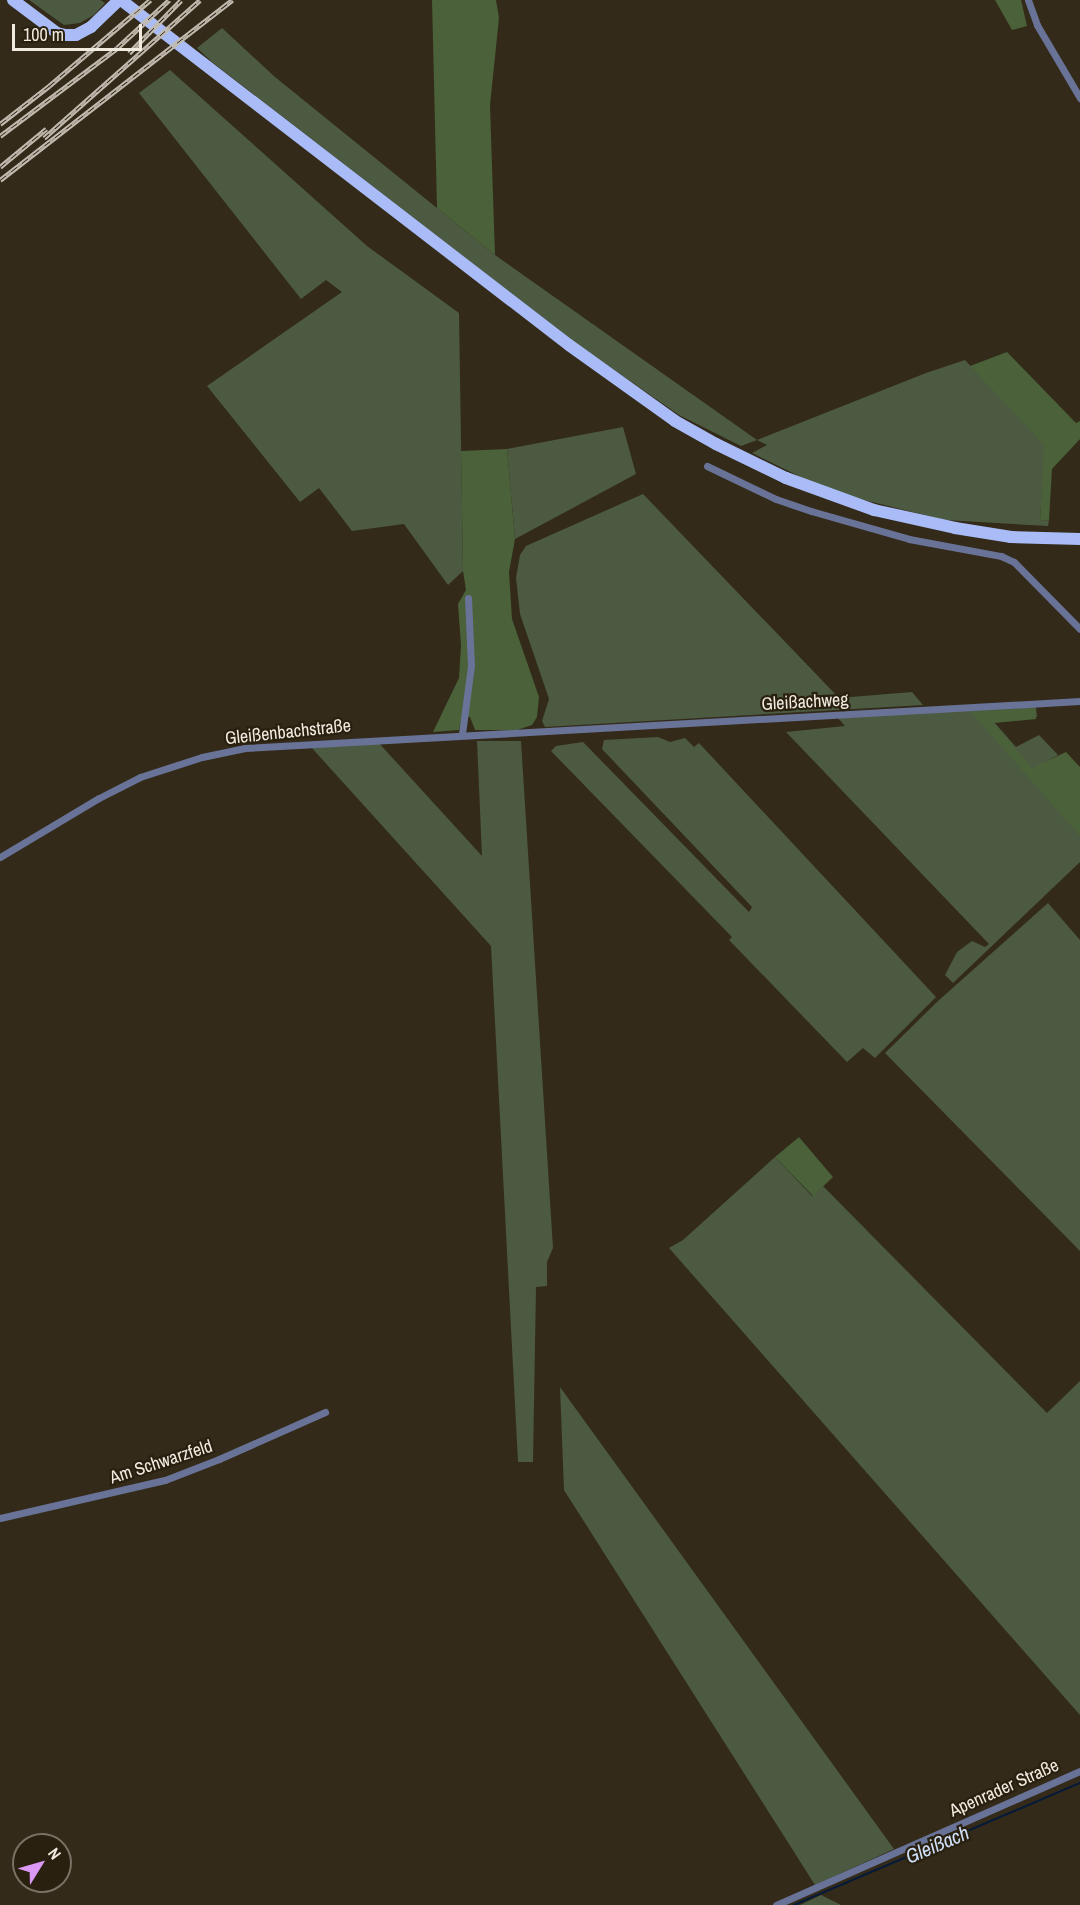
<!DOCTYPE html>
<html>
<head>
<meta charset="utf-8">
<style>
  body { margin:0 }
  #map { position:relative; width:1080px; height:1905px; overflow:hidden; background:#332a19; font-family:"Archivo Narrow",sans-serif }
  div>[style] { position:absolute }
  .green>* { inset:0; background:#4c5a42 }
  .forest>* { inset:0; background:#4a6139 }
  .stream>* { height:2px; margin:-1px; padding:0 1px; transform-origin:1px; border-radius:1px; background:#061a3a }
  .street>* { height:7px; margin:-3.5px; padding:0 3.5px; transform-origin:3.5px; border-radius:3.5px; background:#697397 }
  .primary>* { height:12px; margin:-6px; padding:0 6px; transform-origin:6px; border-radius:6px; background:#aabcf7 }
  .rail>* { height:4.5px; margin-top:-2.25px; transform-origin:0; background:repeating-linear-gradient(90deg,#292010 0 7px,#c2bbaf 0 14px); box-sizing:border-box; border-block:2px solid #c2bbaf }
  span { translate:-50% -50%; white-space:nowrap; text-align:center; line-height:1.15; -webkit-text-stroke:4.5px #292010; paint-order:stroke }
  .street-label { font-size:18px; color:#f0eadf }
  .water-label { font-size:20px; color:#d0e0f9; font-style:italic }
  .north { position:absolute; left:12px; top:1833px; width:60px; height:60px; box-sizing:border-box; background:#292010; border:2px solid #797163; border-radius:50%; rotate:53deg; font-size:16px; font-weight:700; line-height:24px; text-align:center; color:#f0eadf }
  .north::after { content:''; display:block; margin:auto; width:21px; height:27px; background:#db99f5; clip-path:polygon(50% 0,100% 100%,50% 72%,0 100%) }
  .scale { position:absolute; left:12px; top:24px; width:130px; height:27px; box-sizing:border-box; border:3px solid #f0eadf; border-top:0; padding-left:8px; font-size:18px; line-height:21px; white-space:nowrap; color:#f0eadf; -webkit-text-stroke:4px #292010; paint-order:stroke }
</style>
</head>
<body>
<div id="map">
  <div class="green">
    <div style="clip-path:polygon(29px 0,100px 0,105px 3px,94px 15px,80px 23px,64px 25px)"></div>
    <div style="clip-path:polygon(222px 28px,275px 77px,495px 255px,757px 440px,926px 373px,965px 360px,1045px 445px,1040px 521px,1049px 520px,1048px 526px,945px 520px,860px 499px,807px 480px,752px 453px,767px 445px,757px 440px,741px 446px,679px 415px,573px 341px,212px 62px,197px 48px)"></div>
    <div style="clip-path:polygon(170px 70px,367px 246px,459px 313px,463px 571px,448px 585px,404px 524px,352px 531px,319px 488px,300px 502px,207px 386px,342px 292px,326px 280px,301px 299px,139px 93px)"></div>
    <div style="clip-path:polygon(623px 427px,636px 474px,515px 539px,507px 449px)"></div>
    <div style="clip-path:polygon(643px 494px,839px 698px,912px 692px,923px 705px,545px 727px,542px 721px,549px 699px,520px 614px,516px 578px,520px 555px,526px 546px)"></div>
    <div style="clip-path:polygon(1036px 707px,1037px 717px,994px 722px,1016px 747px,1039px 735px,1058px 755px,1035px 768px,1080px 821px,1080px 862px,953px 983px,945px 975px,957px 952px,972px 941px,985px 947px,989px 944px,786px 732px,845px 726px,837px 717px)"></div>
    <div style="clip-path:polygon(658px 737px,670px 742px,685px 738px,694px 747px,699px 743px,936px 997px,875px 1058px,863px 1048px,847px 1062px,729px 940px,732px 937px,551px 751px,556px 746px,583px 742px,749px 912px,752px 907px,602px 749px,604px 740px)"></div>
    <div style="clip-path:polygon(377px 741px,482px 856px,477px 741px,521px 741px,553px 1248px,547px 1262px,547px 1286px,536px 1287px,533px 1462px,518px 1462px,491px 946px,311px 747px)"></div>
    <div style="clip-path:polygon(1048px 903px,1080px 940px,1080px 1251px,885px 1053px,938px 1001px)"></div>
    <div style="clip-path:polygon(775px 1157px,812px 1196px,823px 1186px,1047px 1413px,1080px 1381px,1080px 1715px,669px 1248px,683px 1240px)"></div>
    <div style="clip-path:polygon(560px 1387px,894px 1849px,815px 1885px,564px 1490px)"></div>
    <div style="clip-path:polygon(821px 1895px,841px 1905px,800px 1905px)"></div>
  </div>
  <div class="forest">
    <div style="clip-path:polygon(432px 0,496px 0,499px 18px,490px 105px,495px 255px,437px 208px)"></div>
    <div style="clip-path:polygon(995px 0,1021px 0,1027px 26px,1012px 30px)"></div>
    <div style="clip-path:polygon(1007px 352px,1076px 423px,1080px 421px,1080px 439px,1052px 469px,1049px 520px,1040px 521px,1044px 445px,970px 366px)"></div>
    <div style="clip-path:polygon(507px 449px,515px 539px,509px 572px,512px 619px,539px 697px,537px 717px,532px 725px,517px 730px,475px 730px,470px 717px,462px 717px,459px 730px,433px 732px,459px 678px,461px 645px,458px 604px,466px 590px,463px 571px,461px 451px)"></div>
    <div style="clip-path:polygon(1035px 708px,1036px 719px,994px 723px,1032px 768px,1066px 752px,1080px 767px,1080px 836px,971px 712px)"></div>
    <div style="clip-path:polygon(799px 1137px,833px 1177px,813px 1196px,775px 1157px)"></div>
  </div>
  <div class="stream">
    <div style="left:794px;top:1905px;width:311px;rotate:-23.1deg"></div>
  </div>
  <div class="street">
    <div style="left:1028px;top:0;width:27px;rotate:70deg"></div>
    <div style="left:1037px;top:25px;width:85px;rotate:59.5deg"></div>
    <div style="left:707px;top:466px;width:76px;rotate:25.6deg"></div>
    <div style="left:776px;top:499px;width:37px;rotate:19deg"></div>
    <div style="left:811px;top:511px;width:102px;rotate:15.9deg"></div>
    <div style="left:909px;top:539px;width:94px;rotate:10.5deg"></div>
    <div style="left:1001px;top:556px;width:14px;rotate:25deg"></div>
    <div style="left:1014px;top:562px;width:94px;rotate:45.4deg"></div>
    <div style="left:462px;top:734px;width:69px;rotate:-82.5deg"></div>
    <div style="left:471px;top:666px;width:68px;rotate:-92.5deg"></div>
    <div style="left:0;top:857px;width:115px;rotate:-30.8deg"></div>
    <div style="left:99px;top:798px;width:46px;rotate:-27.1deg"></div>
    <div style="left:140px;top:777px;width:65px;rotate:-17.9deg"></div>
    <div style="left:202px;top:757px;width:44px;rotate:-11.8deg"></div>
    <div style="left:245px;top:748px;width:836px;rotate:-3.22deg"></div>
    <div style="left:0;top:1518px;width:169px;rotate:-13deg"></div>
    <div style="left:165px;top:1480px;width:58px;rotate:-21.3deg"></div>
    <div style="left:219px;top:1459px;width:116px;rotate:-23.9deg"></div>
    <div style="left:776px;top:1905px;width:332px;rotate:-23.8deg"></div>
  </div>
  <div class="primary">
    <div style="left:13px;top:0;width:55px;rotate:36.9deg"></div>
    <div style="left:57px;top:33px;width:9px;rotate:13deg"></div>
    <div style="left:66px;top:35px;width:10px"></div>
    <div style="left:76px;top:35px;width:17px;rotate:-28deg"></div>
    <div style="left:91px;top:27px;width:39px;rotate:-44deg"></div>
    <div style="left:121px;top:0;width:565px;rotate:37.6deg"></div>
    <div style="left:569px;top:345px;width:130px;rotate:35.6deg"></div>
    <div style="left:675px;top:421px;width:47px;rotate:29.3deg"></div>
    <div style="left:716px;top:444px;width:78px;rotate:25.9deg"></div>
    <div style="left:786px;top:478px;width:94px;rotate:20deg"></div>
    <div style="left:874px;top:510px;width:83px;rotate:12.5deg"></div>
    <div style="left:955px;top:528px;width:57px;rotate:9.1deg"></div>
    <div style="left:1011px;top:537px;width:69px;rotate:1.7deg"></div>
  </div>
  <div class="rail">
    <div style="left:129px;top:53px;width:74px;rotate:-45.5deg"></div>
    <div style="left:0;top:124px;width:62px;rotate:-37.8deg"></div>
    <div style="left:49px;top:86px;width:133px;rotate:-40.4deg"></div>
    <div style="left:0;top:136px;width:146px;rotate:-36.9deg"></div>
    <div style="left:117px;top:48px;width:71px;rotate:-42.7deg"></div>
    <div style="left:44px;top:138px;width:208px;rotate:-41.5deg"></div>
    <div style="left:0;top:167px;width:60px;rotate:-39.6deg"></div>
    <div style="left:0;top:180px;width:294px;rotate:-37.8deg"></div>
  </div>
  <div class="street-label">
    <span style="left:805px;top:702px;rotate:-3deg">Gleißachweg</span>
    <span style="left:288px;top:732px;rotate:-6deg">Gleißenbachstraße</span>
    <span style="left:161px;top:1462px;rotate:-18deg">Am Schwarzfeld</span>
    <span style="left:1004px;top:1788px;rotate:-24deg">Apenrader Straße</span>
  </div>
  <div class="water-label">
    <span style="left:937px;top:1844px;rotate:-23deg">Gleißach</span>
  </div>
  <div class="north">N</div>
  <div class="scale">100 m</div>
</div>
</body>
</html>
